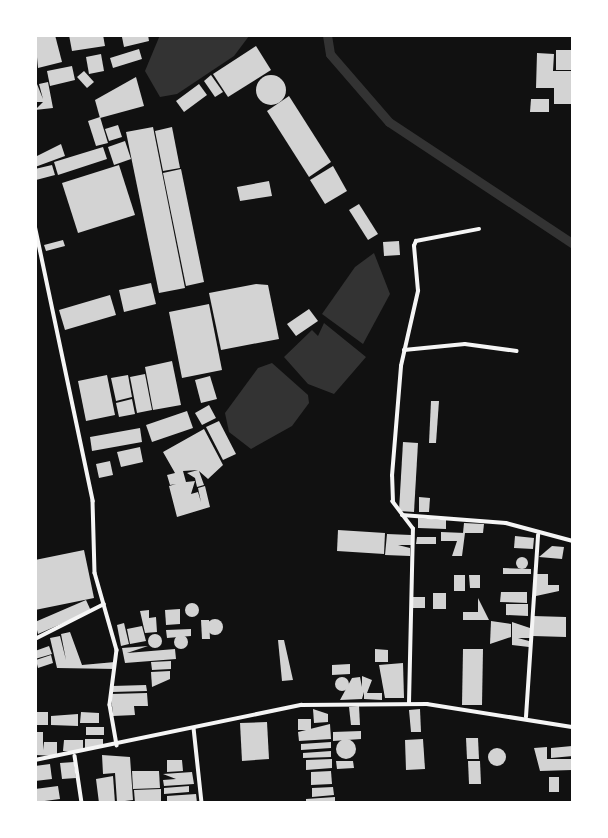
<!DOCTYPE html>
<html>
<head>
<meta charset="utf-8">
<style>
  body { margin:0 }
  #map { position:relative; width:608px; height:838px; overflow:hidden; background:#111; font-family:Ubuntu,sans-serif }
  div>[style] { position:absolute }
  .water>* { inset:0; background:#333 }
  .canal>* { height:9px; margin:-4.5px; padding:0 4.5px; transform-origin:4.5px; border-radius:4.5px; background:#333 }
  .building>* { inset:0; background:#d3d3d3 }
  .round { border-radius:50% }
  .minor>* { height:3.5px; margin:-1.75px; padding:0 1.75px; transform-origin:1.75px; border-radius:1.75px; background:#f5f5f5 }
  span { translate:-50% -50%; white-space:nowrap; text-align:center; line-height:1.15; -webkit-text-stroke:6px #fff; paint-order:stroke }
  .frame { position:absolute; inset:0; border:37px solid #fff; pointer-events:none }
</style>
</head>
<body>
<div id="map">
  <div class="water">
    <div style="clip-path:polygon(160px 35px,249px 35px,249px 36px,234px 56px,177px 94px,160px 97px,145px 71px)"></div>
    <div style="clip-path:polygon(374px 253px,390px 294px,363px 344px,322px 314px,355px 267px)"></div>
    <div style="clip-path:polygon(324px 323px,366px 357px,334px 394px,308px 384px,284px 357px,312px 330px,318px 336px)"></div>
    <div style="clip-path:polygon(272px 363px,308px 395px,309px 403px,292px 426px,251px 449px,229px 432px,225px 413px,258px 368px)"></div>
  </div>
  <div class="canal">
    <div style="left:327px;top:35px;width:19px;rotate:81deg"></div>
    <div style="left:330px;top:54px;width:90px;rotate:49.1deg"></div>
    <div style="left:389px;top:122px;width:221px;rotate:33.5deg"></div>
  </div>
  <div class="building">
    <div style="clip-path:polygon(35px 35px,55px 35px,62px 62px,38px 68px)"></div>
    <div style="clip-path:polygon(69px 35px,103px 35px,105px 46px,72px 51px)"></div>
    <div style="clip-path:polygon(148px 35px,149px 41px,124px 47px,122px 37px)"></div>
    <div style="clip-path:polygon(256px 46px,271px 70px,228px 97px,213px 74px)"></div>
    <div style="clip-path:polygon(139px 49px,142px 59px,113px 68px,110px 58px)"></div>
    <div style="clip-path:polygon(556px 50px,573px 50px,573px 70px,556px 70px)"></div>
    <div style="clip-path:polygon(537px 53px,554px 54px,553px 71px,573px 71px,573px 104px,554px 104px,554px 88px,536px 88px)"></div>
    <div style="clip-path:polygon(101px 54px,104px 71px,89px 74px,86px 57px)"></div>
    <div style="clip-path:polygon(72px 66px,75px 80px,50px 86px,47px 71px)"></div>
    <div style="clip-path:polygon(84px 71px,94px 82px,87px 88px,77px 77px)"></div>
    <div style="clip-path:polygon(211px 75px,223px 92px,215px 97px,204px 81px)"></div>
    <div class="round" style="left:256px;top:75px;width:30px;height:30px"></div>
    <div style="clip-path:polygon(136px 77px,144px 106px,100px 118px,95px 100px)"></div>
    <div style="clip-path:polygon(35px 79px,43px 99px,39px 84px,48px 82px,53px 108px,35px 110px,43px 102px,35px 102px)"></div>
    <div style="clip-path:polygon(199px 84px,207px 95px,184px 112px,176px 101px)"></div>
    <div style="clip-path:polygon(289px 96px,331px 162px,309px 177px,267px 111px)"></div>
    <div style="clip-path:polygon(531px 99px,549px 99px,549px 112px,530px 112px)"></div>
    <div style="clip-path:polygon(100px 117px,108px 143px,96px 146px,88px 121px)"></div>
    <div style="clip-path:polygon(118px 125px,122px 137px,109px 141px,105px 129px)"></div>
    <div style="clip-path:polygon(153px 127px,185px 288px,159px 293px,126px 132px)"></div>
    <div style="clip-path:polygon(172px 127px,180px 168px,163px 171px,155px 131px)"></div>
    <div style="clip-path:polygon(125px 141px,131px 159px,114px 165px,108px 147px)"></div>
    <div style="clip-path:polygon(61px 144px,65px 156px,35px 167px,35px 157px)"></div>
    <div style="clip-path:polygon(103px 147px,107px 159px,58px 175px,54px 162px)"></div>
    <div style="clip-path:polygon(52px 165px,55px 175px,36px 180px,35px 169px)"></div>
    <div style="clip-path:polygon(119px 165px,135px 215px,78px 233px,62px 183px)"></div>
    <div style="clip-path:polygon(333px 166px,347px 191px,325px 204px,310px 180px)"></div>
    <div style="clip-path:polygon(181px 169px,204px 282px,186px 286px,163px 173px)"></div>
    <div style="clip-path:polygon(269px 181px,272px 196px,240px 201px,237px 187px)"></div>
    <div style="clip-path:polygon(359px 204px,378px 234px,368px 240px,349px 210px)"></div>
    <div style="clip-path:polygon(63px 240px,65px 246px,46px 251px,44px 245px)"></div>
    <div style="clip-path:polygon(399px 241px,400px 255px,384px 256px,383px 242px)"></div>
    <div style="clip-path:polygon(151px 283px,156px 304px,124px 312px,119px 290px)"></div>
    <div style="clip-path:polygon(256px 284px,268px 285px,279px 339px,221px 350px,209px 293px)"></div>
    <div style="clip-path:polygon(110px 295px,116px 315px,65px 330px,59px 310px)"></div>
    <div style="clip-path:polygon(209px 304px,222px 370px,182px 378px,169px 312px)"></div>
    <div style="clip-path:polygon(309px 309px,318px 321px,296px 336px,287px 324px)"></div>
    <div style="clip-path:polygon(172px 361px,181px 405px,153px 410px,145px 367px)"></div>
    <div style="clip-path:polygon(145px 374px,152px 410px,137px 413px,130px 377px)"></div>
    <div style="clip-path:polygon(107px 375px,115px 415px,86px 421px,78px 381px)"></div>
    <div style="clip-path:polygon(128px 375px,132px 397px,116px 401px,111px 378px)"></div>
    <div style="clip-path:polygon(210px 376px,217px 399px,201px 403px,195px 380px)"></div>
    <div style="clip-path:polygon(132px 399px,135px 414px,119px 417px,116px 403px)"></div>
    <div style="clip-path:polygon(431px 401px,439px 401px,436px 443px,429px 443px)"></div>
    <div style="clip-path:polygon(209px 405px,216px 418px,202px 425px,195px 413px)"></div>
    <div style="clip-path:polygon(187px 411px,193px 428px,152px 442px,146px 425px)"></div>
    <div style="clip-path:polygon(219px 421px,236px 454px,223px 460px,206px 427px)"></div>
    <div style="clip-path:polygon(140px 428px,142px 442px,92px 451px,90px 437px)"></div>
    <div style="clip-path:polygon(204px 429px,223px 465px,208px 479px,199px 471px,204px 485px,197px 487px,195px 478px,187px 473px,198px 470px,183px 471px,186px 482px,195px 481px,191px 494px,198px 492px,201px 502px,198px 488px,205px 486px,210px 507px,177px 517px,169px 486px,176px 484px,170px 485px,167px 475px,175px 473px,163px 452px)"></div>
    <div style="clip-path:polygon(403px 442px,418px 443px,414px 512px,399px 511px)"></div>
    <div style="clip-path:polygon(140px 447px,143px 462px,121px 467px,117px 452px)"></div>
    <div style="clip-path:polygon(110px 461px,113px 475px,99px 478px,96px 464px)"></div>
    <div style="clip-path:polygon(419px 497px,430px 498px,429px 512px,419px 512px)"></div>
    <div style="clip-path:polygon(418px 518px,446px 520px,446px 529px,418px 528px)"></div>
    <div style="clip-path:polygon(464px 523px,484px 524px,483px 533px,463px 533px)"></div>
    <div style="clip-path:polygon(338px 530px,385px 533px,384px 554px,337px 551px)"></div>
    <div style="clip-path:polygon(441px 532px,465px 533px,462px 556px,452px 556px,457px 541px,441px 541px)"></div>
    <div style="clip-path:polygon(387px 534px,411px 535px,411px 545px,398px 545px,410px 548px,410px 556px,385px 555px)"></div>
    <div style="clip-path:polygon(515px 536px,534px 538px,533px 549px,514px 548px)"></div>
    <div style="clip-path:polygon(417px 537px,436px 537px,436px 544px,416px 544px)"></div>
    <div style="clip-path:polygon(552px 546px,564px 547px,562px 559px,539px 557px)"></div>
    <div style="clip-path:polygon(84px 550px,94px 598px,35px 610px,35px 560px)"></div>
    <div class="round" style="left:516px;top:557px;width:12px;height:12px"></div>
    <div style="clip-path:polygon(503px 568px,531px 569px,531px 574px,503px 574px)"></div>
    <div style="clip-path:polygon(536px 574px,548px 574px,548px 585px,559px 585px,559px 591px,536px 596px)"></div>
    <div style="clip-path:polygon(454px 575px,465px 575px,465px 591px,454px 591px)"></div>
    <div style="clip-path:polygon(469px 575px,480px 575px,480px 588px,470px 588px)"></div>
    <div style="clip-path:polygon(501px 592px,527px 592px,527px 603px,500px 602px)"></div>
    <div style="clip-path:polygon(433px 593px,446px 593px,446px 609px,433px 609px)"></div>
    <div style="clip-path:polygon(412px 597px,425px 597px,425px 608px,412px 608px)"></div>
    <div style="clip-path:polygon(478px 598px,489px 620px,463px 620px,463px 612px,478px 612px)"></div>
    <div style="clip-path:polygon(86px 600px,91px 611px,38px 634px,35px 622px)"></div>
    <div class="round" style="left:185px;top:603px;width:14px;height:14px"></div>
    <div style="clip-path:polygon(506px 604px,528px 604px,528px 616px,506px 615px)"></div>
    <div style="clip-path:polygon(180px 609px,180px 624px,166px 625px,165px 610px)"></div>
    <div style="clip-path:polygon(149px 610px,149px 618px,156px 617px,157px 632px,145px 633px,140px 611px)"></div>
    <div style="clip-path:polygon(533px 616px,566px 617px,566px 637px,533px 636px)"></div>
    <div class="round" style="left:207px;top:619px;width:16px;height:16px"></div>
    <div style="clip-path:polygon(201px 620px,209px 620px,210px 639px,202px 639px)"></div>
    <div style="clip-path:polygon(491px 621px,511px 624px,511px 637px,490px 644px)"></div>
    <div style="clip-path:polygon(512px 622px,530px 628px,530px 638px,518px 638px,529px 641px,529px 647px,512px 645px)"></div>
    <div style="clip-path:polygon(124px 623px,129px 644px,121px 646px,117px 625px)"></div>
    <div style="clip-path:polygon(142px 626px,146px 641px,130px 644px,127px 629px)"></div>
    <div style="clip-path:polygon(191px 629px,191px 636px,167px 638px,166px 630px)"></div>
    <div style="clip-path:polygon(70px 632px,82px 665px,115px 662px,116px 669px,57px 668px,50px 638px,60px 636px,66px 660px,61px 634px)"></div>
    <div class="round" style="left:148px;top:634px;width:14px;height:14px"></div>
    <div class="round" style="left:174px;top:635px;width:14px;height:14px"></div>
    <div style="clip-path:polygon(278px 640px,284px 640px,293px 680px,282px 681px)"></div>
    <div style="clip-path:polygon(49px 646px,52px 654px,35px 659px,35px 651px)"></div>
    <div style="clip-path:polygon(148px 646px,127px 653px,175px 649px,176px 659px,125px 663px,122px 648px)"></div>
    <div style="clip-path:polygon(375px 649px,388px 650px,388px 662px,375px 662px)"></div>
    <div style="clip-path:polygon(463px 649px,483px 649px,482px 705px,462px 705px)"></div>
    <div style="clip-path:polygon(51px 655px,53px 663px,38px 668px,36px 660px)"></div>
    <div style="clip-path:polygon(171px 661px,171px 669px,152px 670px,151px 662px)"></div>
    <div style="clip-path:polygon(403px 663px,404px 698px,385px 698px,379px 665px)"></div>
    <div style="clip-path:polygon(350px 664px,350px 674px,332px 675px,332px 665px)"></div>
    <div style="clip-path:polygon(170px 671px,170px 679px,152px 687px,151px 672px)"></div>
    <div style="clip-path:polygon(362px 676px,372px 680px,367px 693px,382px 693px,382px 700px,364px 699px,364px 692px,362px 699px,340px 700px,352px 678px,360px 677px,362px 687px)"></div>
    <div class="round" style="left:335px;top:677px;width:14px;height:14px"></div>
    <div style="clip-path:polygon(146px 685px,147px 691px,112px 692px,112px 686px)"></div>
    <div style="clip-path:polygon(147px 693px,148px 706px,134px 706px,135px 715px,113px 716px,111px 694px)"></div>
    <div style="clip-path:polygon(359px 706px,360px 725px,351px 725px,349px 707px)"></div>
    <div style="clip-path:polygon(313px 709px,328px 714px,328px 722px,314px 723px)"></div>
    <div style="clip-path:polygon(420px 709px,421px 732px,411px 732px,409px 710px)"></div>
    <div style="clip-path:polygon(35px 712px,48px 712px,48px 725px,35px 725px)"></div>
    <div style="clip-path:polygon(81px 712px,99px 713px,99px 723px,80px 723px)"></div>
    <div style="clip-path:polygon(78px 714px,78px 726px,51px 725px,51px 716px)"></div>
    <div style="clip-path:polygon(298px 719px,311px 719px,311px 730px,298px 730px)"></div>
    <div style="clip-path:polygon(267px 722px,269px 759px,242px 761px,240px 723px)"></div>
    <div style="clip-path:polygon(330px 724px,331px 739px,299px 741px,298px 732px)"></div>
    <div style="clip-path:polygon(86px 727px,104px 727px,104px 735px,86px 735px)"></div>
    <div style="clip-path:polygon(361px 731px,361px 739px,333px 741px,333px 732px)"></div>
    <div style="clip-path:polygon(37px 732px,43px 732px,43px 750px,44px 742px,57px 742px,57px 756px,35px 755px)"></div>
    <div style="clip-path:polygon(466px 738px,478px 738px,479px 759px,467px 759px)"></div>
    <div class="round" style="left:336px;top:739px;width:20px;height:20px"></div>
    <div style="clip-path:polygon(85px 739px,103px 739px,103px 748px,85px 748px)"></div>
    <div style="clip-path:polygon(423px 739px,425px 769px,406px 770px,405px 740px)"></div>
    <div style="clip-path:polygon(64px 740px,83px 740px,83px 752px,63px 751px)"></div>
    <div style="clip-path:polygon(331px 742px,331px 748px,301px 750px,301px 744px)"></div>
    <div style="clip-path:polygon(572px 746px,573px 756px,551px 758px,551px 748px)"></div>
    <div style="clip-path:polygon(547px 747px,547px 759px,572px 759px,572px 770px,540px 771px,534px 748px)"></div>
    <div class="round" style="left:488px;top:748px;width:18px;height:18px"></div>
    <div style="clip-path:polygon(331px 751px,331px 757px,303px 758px,303px 753px)"></div>
    <div style="clip-path:polygon(102px 755px,130px 757px,133px 800px,117px 802px,115px 773px,103px 774px)"></div>
    <div style="clip-path:polygon(332px 759px,332px 768px,306px 770px,306px 760px)"></div>
    <div style="clip-path:polygon(167px 760px,182px 760px,183px 771px,167px 772px)"></div>
    <div style="clip-path:polygon(336px 761px,353px 761px,354px 768px,337px 769px)"></div>
    <div style="clip-path:polygon(468px 761px,480px 761px,481px 784px,469px 784px)"></div>
    <div style="clip-path:polygon(74px 762px,76px 778px,62px 779px,60px 763px)"></div>
    <div style="clip-path:polygon(50px 764px,52px 779px,35px 781px,35px 766px)"></div>
    <div style="clip-path:polygon(132px 771px,159px 771px,160px 788px,133px 789px)"></div>
    <div style="clip-path:polygon(331px 771px,332px 784px,311px 785px,311px 772px)"></div>
    <div style="clip-path:polygon(192px 772px,194px 784px,164px 786px,163px 780px,176px 779px,163px 774px)"></div>
    <div style="clip-path:polygon(113px 776px,115px 803px,99px 803px,96px 779px)"></div>
    <div style="clip-path:polygon(549px 777px,559px 777px,559px 792px,549px 792px)"></div>
    <div style="clip-path:polygon(58px 786px,60px 799px,37px 802px,35px 789px)"></div>
    <div style="clip-path:polygon(189px 786px,189px 792px,164px 794px,164px 788px)"></div>
    <div style="clip-path:polygon(333px 787px,334px 795px,312px 797px,312px 788px)"></div>
    <div style="clip-path:polygon(161px 789px,161px 803px,135px 803px,134px 790px)"></div>
    <div style="clip-path:polygon(196px 794px,197px 803px,167px 803px,167px 796px)"></div>
    <div style="clip-path:polygon(335px 797px,335px 803px,306px 803px,306px 799px)"></div>
  </div>
  <div class="minor">
    <div style="left:35px;top:225px;width:282px;rotate:78.1deg"></div>
    <div style="left:93px;top:501px;width:72px;rotate:88.4deg"></div>
    <div style="left:95px;top:573px;width:80px;rotate:74.1deg"></div>
    <div style="left:117px;top:650px;width:55px;rotate:97.3deg"></div>
    <div style="left:110px;top:705px;width:41px;rotate:80.1deg"></div>
    <div style="left:404px;top:350px;width:61px;rotate:-5.6deg"></div>
    <div style="left:465px;top:344px;width:52px;rotate:7.7deg"></div>
    <div style="left:402px;top:515px;width:104px;rotate:4.4deg"></div>
    <div style="left:506px;top:523px;width:69px;rotate:15deg"></div>
    <div style="left:35px;top:639px;width:77px;rotate:-26.9deg"></div>
    <div style="left:409px;top:703px;width:174px;rotate:-88.7deg"></div>
    <div style="left:413px;top:529px;width:34px;rotate:-127deg"></div>
    <div style="left:393px;top:502px;width:26px;rotate:-92deg"></div>
    <div style="left:392px;top:476px;width:110px;rotate:-85.3deg"></div>
    <div style="left:401px;top:366px;width:77px;rotate:-77.2deg"></div>
    <div style="left:418px;top:291px;width:45px;rotate:-95.1deg"></div>
    <div style="left:414px;top:246px;width:5px;rotate:-68deg"></div>
    <div style="left:416px;top:241px;width:64px;rotate:-10.8deg"></div>
    <div style="left:526px;top:717px;width:182px;rotate:-86.2deg"></div>
    <div style="left:194px;top:728px;width:75px;rotate:83.9deg"></div>
    <div style="left:75px;top:756px;width:48px;rotate:81.5deg"></div>
    <div style="left:35px;top:760px;width:272px;rotate:-11.7deg"></div>
    <div style="left:301px;top:705px;width:126px;rotate:-0.5deg"></div>
    <div style="left:427px;top:704px;width:148px;rotate:9deg"></div>
  </div>
  <div class="frame"></div>
</div>
</body>
</html>
